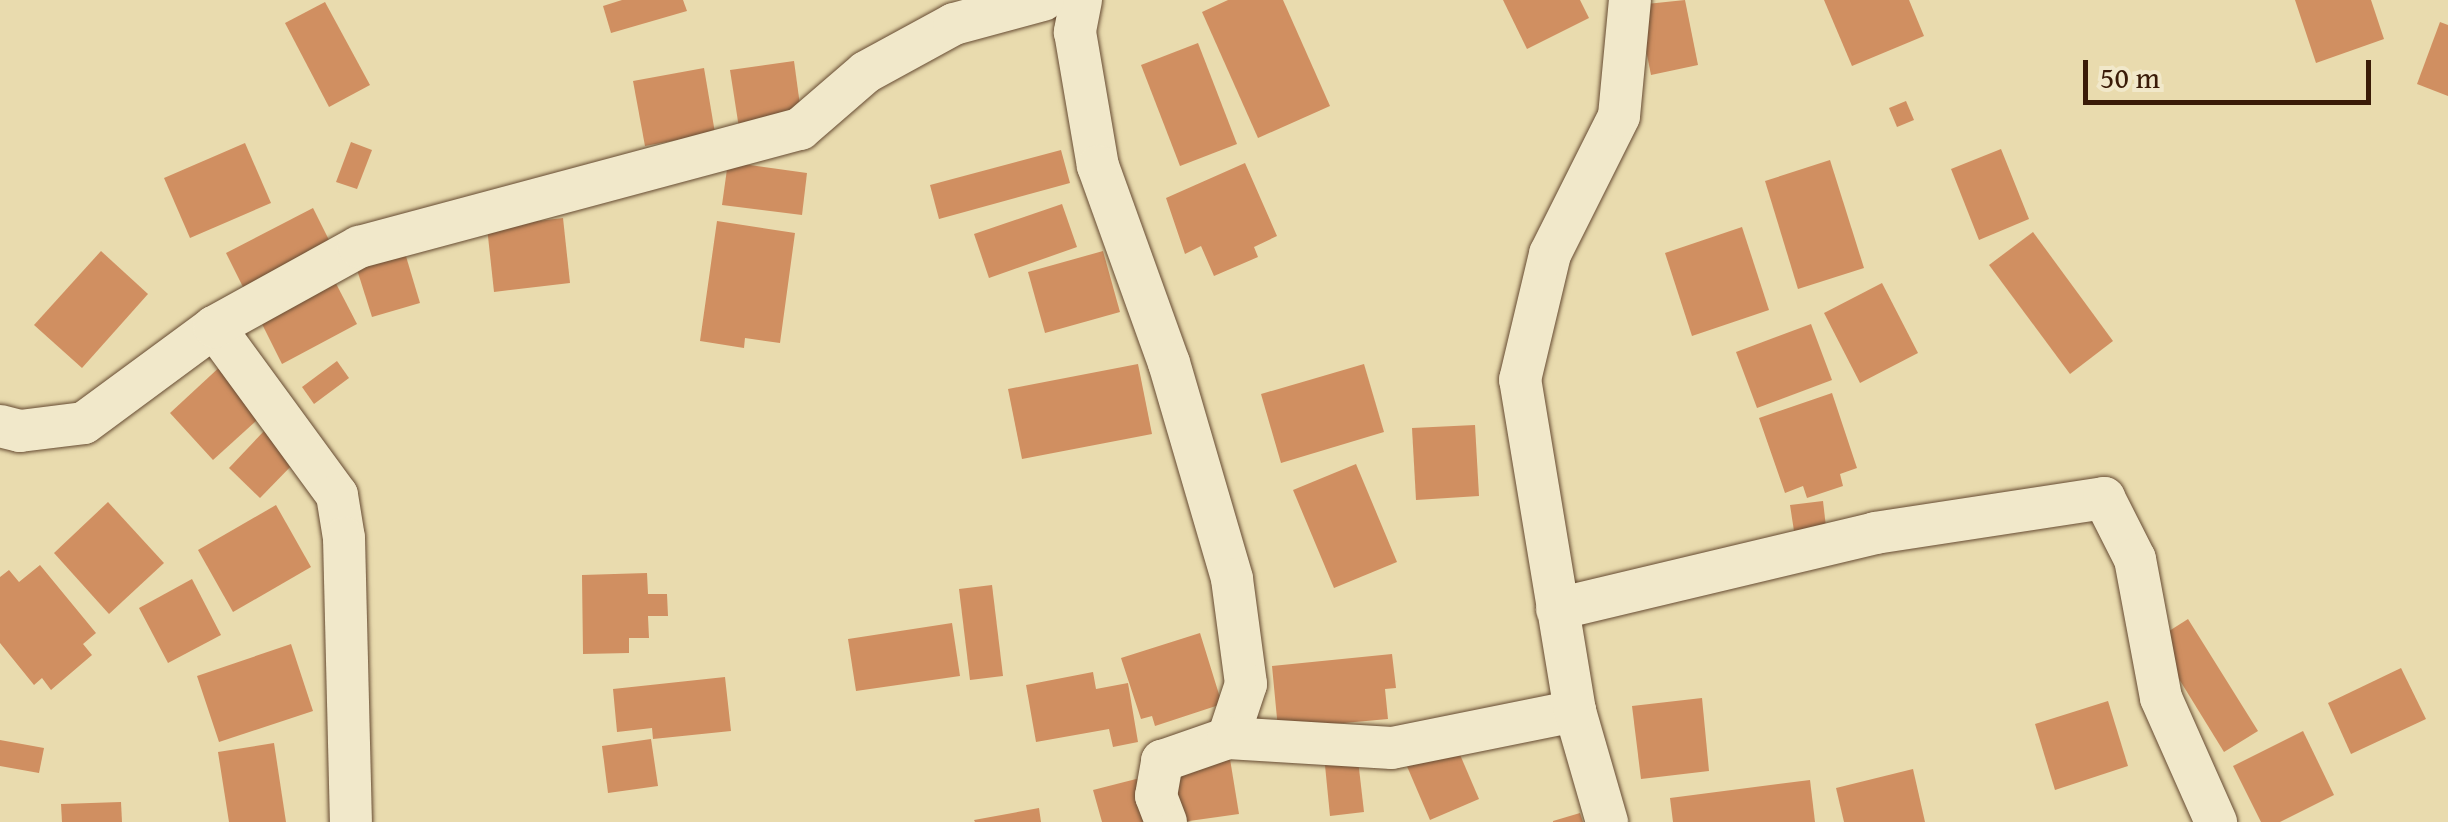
<!DOCTYPE html>
<html>
<head>
<meta charset="utf-8">
<style>
  body { margin:0 }
  #map { position:relative; width:2448px; height:822px; overflow:hidden; background:#e9dbae; font-family:"Gentium Book Plus",serif }
  div>[style] { position:absolute }
  .building>* { inset:0; background:#d08f61 }
  .roads { filter:drop-shadow(0 0 2px #664b32) drop-shadow(0 0 2px #664b32) }
  .minor>* { height:42px; margin:-21px; padding:0 21px; transform-origin:21px; border-radius:21px; background:#f1e8ca }
  span { translate:-50% -50%; white-space:nowrap; text-align:center; line-height:1.15; -webkit-text-stroke:10px #f1e8ca; paint-order:stroke }
  .scale { position:absolute; left:2083px; top:60px; width:288px; height:45px; box-sizing:border-box; border:5px solid #3a1b08; border-top:0; padding-left:12px; font-size:30px; line-height:35px; white-space:nowrap; color:#3a1b08; -webkit-text-stroke:8px #f1e8ca; paint-order:stroke }
</style>
</head>
<body>
<div id="map">
  <div class="building">
    <div style="clip-path:polygon(622px 0,683px 0,687px 11px,611px 33px,603px 6px)"></div>
    <div style="clip-path:polygon(1228px 0,1283px 0,1330px 106px,1258px 138px,1202px 12px)"></div>
    <div style="clip-path:polygon(1503px 0,1580px 0,1589px 18px,1527px 49px)"></div>
    <div style="clip-path:polygon(1685px 0,1698px 65px,1651px 75px,1637px 5px)"></div>
    <div style="clip-path:polygon(1824px 0,1909px 0,1924px 36px,1852px 66px)"></div>
    <div style="clip-path:polygon(2295px 0,2371px 0,2384px 39px,2316px 63px)"></div>
    <div style="clip-path:polygon(325px 2px,370px 85px,329px 107px,285px 23px)"></div>
    <div style="clip-path:polygon(2440px 22px,2448px 25px,2448px 96px,2417px 84px)"></div>
    <div style="clip-path:polygon(1198px 43px,1237px 144px,1180px 166px,1141px 65px)"></div>
    <div style="clip-path:polygon(794px 61px,802px 120px,739px 128px,730px 70px)"></div>
    <div style="clip-path:polygon(704px 68px,715px 133px,645px 146px,633px 81px)"></div>
    <div style="clip-path:polygon(1906px 101px,1914px 120px,1897px 127px,1889px 108px)"></div>
    <div style="clip-path:polygon(351px 142px,372px 150px,357px 189px,336px 182px)"></div>
    <div style="clip-path:polygon(245px 143px,271px 203px,190px 238px,164px 178px)"></div>
    <div style="clip-path:polygon(2001px 149px,2029px 219px,1979px 240px,1951px 169px)"></div>
    <div style="clip-path:polygon(1061px 150px,1070px 183px,939px 219px,930px 185px)"></div>
    <div style="clip-path:polygon(1830px 160px,1864px 268px,1798px 289px,1765px 181px)"></div>
    <div style="clip-path:polygon(728px 162px,807px 173px,802px 215px,722px 205px)"></div>
    <div style="clip-path:polygon(1245px 163px,1277px 236px,1254px 247px,1258px 257px,1214px 276px,1201px 246px,1185px 254px,1166px 198px)"></div>
    <div style="clip-path:polygon(1062px 204px,1077px 247px,989px 278px,974px 234px)"></div>
    <div style="clip-path:polygon(313px 208px,335px 252px,248px 297px,226px 253px)"></div>
    <div style="clip-path:polygon(563px 218px,570px 283px,494px 292px,487px 227px)"></div>
    <div style="clip-path:polygon(717px 221px,795px 233px,780px 343px,745px 338px,744px 348px,700px 341px)"></div>
    <div style="clip-path:polygon(1742px 227px,1769px 310px,1692px 336px,1665px 253px)"></div>
    <div style="clip-path:polygon(2033px 232px,2113px 341px,2070px 374px,1989px 265px)"></div>
    <div style="clip-path:polygon(402px 243px,420px 303px,372px 317px,353px 257px)"></div>
    <div style="clip-path:polygon(101px 251px,148px 294px,82px 368px,34px 325px)"></div>
    <div style="clip-path:polygon(1103px 251px,1120px 312px,1045px 333px,1028px 272px)"></div>
    <div style="clip-path:polygon(330px 272px,357px 324px,282px 364px,256px 312px)"></div>
    <div style="clip-path:polygon(1882px 283px,1918px 353px,1860px 383px,1824px 313px)"></div>
    <div style="clip-path:polygon(1811px 324px,1832px 380px,1757px 408px,1736px 352px)"></div>
    <div style="clip-path:polygon(337px 361px,349px 378px,314px 404px,302px 387px)"></div>
    <div style="clip-path:polygon(224px 363px,267px 411px,213px 460px,170px 413px)"></div>
    <div style="clip-path:polygon(1138px 364px,1152px 434px,1022px 459px,1008px 389px)"></div>
    <div style="clip-path:polygon(1364px 364px,1384px 432px,1281px 463px,1261px 394px)"></div>
    <div style="clip-path:polygon(1832px 393px,1857px 468px,1840px 474px,1843px 486px,1807px 498px,1803px 486px,1785px 493px,1759px 418px)"></div>
    <div style="clip-path:polygon(1475px 425px,1479px 496px,1416px 500px,1412px 428px)"></div>
    <div style="clip-path:polygon(265px 430px,297px 460px,260px 498px,229px 468px)"></div>
    <div style="clip-path:polygon(1356px 464px,1397px 562px,1334px 588px,1293px 490px)"></div>
    <div style="clip-path:polygon(1823px 501px,1826px 527px,1794px 531px,1790px 505px)"></div>
    <div style="clip-path:polygon(108px 502px,164px 563px,109px 614px,54px 553px)"></div>
    <div style="clip-path:polygon(276px 505px,311px 567px,233px 612px,198px 550px)"></div>
    <div style="clip-path:polygon(40px 565px,96px 633px,83px 644px,92px 655px,51px 690px,42px 678px,34px 685px,0 643px,0 577px,9px 570px,19px 582px)"></div>
    <div style="clip-path:polygon(647px 573px,648px 594px,667px 594px,668px 616px,648px 616px,649px 638px,629px 638px,629px 653px,583px 654px,582px 575px)"></div>
    <div style="clip-path:polygon(192px 579px,221px 635px,168px 663px,139px 608px)"></div>
    <div style="clip-path:polygon(992px 585px,1003px 676px,970px 680px,959px 589px)"></div>
    <div style="clip-path:polygon(2188px 619px,2258px 731px,2224px 752px,2155px 640px)"></div>
    <div style="clip-path:polygon(952px 623px,960px 676px,856px 691px,848px 639px)"></div>
    <div style="clip-path:polygon(1200px 633px,1222px 704px,1155px 726px,1152px 716px,1141px 719px,1121px 658px)"></div>
    <div style="clip-path:polygon(291px 644px,313px 711px,219px 742px,197px 676px)"></div>
    <div style="clip-path:polygon(1392px 654px,1396px 688px,1385px 689px,1388px 719px,1278px 729px,1272px 666px)"></div>
    <div style="clip-path:polygon(2401px 668px,2426px 719px,2351px 754px,2328px 703px)"></div>
    <div style="clip-path:polygon(1093px 672px,1096px 689px,1128px 683px,1138px 742px,1113px 747px,1109px 729px,1036px 742px,1026px 685px)"></div>
    <div style="clip-path:polygon(725px 677px,731px 731px,653px 739px,652px 728px,617px 732px,613px 689px)"></div>
    <div style="clip-path:polygon(1702px 698px,1709px 771px,1641px 779px,1632px 706px)"></div>
    <div style="clip-path:polygon(2108px 701px,2128px 766px,2055px 790px,2035px 724px)"></div>
    <div style="clip-path:polygon(2303px 731px,2334px 795px,2280px 822px,2261px 822px,2233px 766px)"></div>
    <div style="clip-path:polygon(651px 739px,658px 786px,608px 793px,602px 746px)"></div>
    <div style="clip-path:polygon(0 740px,44px 748px,39px 773px,0 766px)"></div>
    <div style="clip-path:polygon(274px 743px,286px 822px,229px 822px,218px 752px)"></div>
    <div style="clip-path:polygon(1455px 743px,1479px 799px,1430px 820px,1406px 764px)"></div>
    <div style="clip-path:polygon(1357px 751px,1364px 812px,1330px 816px,1324px 755px)"></div>
    <div style="clip-path:polygon(1230px 759px,1239px 814px,1182px 822px,1173px 769px)"></div>
    <div style="clip-path:polygon(1913px 769px,1925px 822px,1844px 822px,1836px 788px)"></div>
    <div style="clip-path:polygon(1144px 777px,1155px 822px,1102px 822px,1093px 790px)"></div>
    <div style="clip-path:polygon(1810px 780px,1815px 822px,1673px 822px,1670px 798px)"></div>
    <div style="clip-path:polygon(121px 802px,122px 822px,62px 822px,61px 804px)"></div>
    <div style="clip-path:polygon(1039px 808px,1041px 822px,975px 822px,974px 820px)"></div>
    <div style="clip-path:polygon(1580px 813px,1583px 822px,1553px 822px,1553px 821px)"></div>
  </div>
  <div class="roads">
    <div class="minor">
      <div style="left:1081px;top:0;width:33px;rotate:101deg"></div>
      <div style="left:1075px;top:32px;width:136px;rotate:80.3deg"></div>
      <div style="left:1098px;top:166px;width:209px;rotate:70.2deg"></div>
      <div style="left:1169px;top:363px;width:225px;rotate:73.7deg"></div>
      <div style="left:1232px;top:579px;width:106px;rotate:82.4deg"></div>
      <div style="left:1246px;top:684px;width:57px;rotate:108.4deg"></div>
      <div style="left:214px;top:327px;width:208px;rotate:53.8deg"></div>
      <div style="left:337px;top:495px;width:44px;rotate:80.8deg"></div>
      <div style="left:344px;top:538px;width:284px;rotate:88.6deg"></div>
      <div style="left:0;top:426px;width:21px;rotate:14deg"></div>
      <div style="left:20px;top:431px;width:64px;rotate:-7.1deg"></div>
      <div style="left:84px;top:423px;width:162px;rotate:-36.4deg"></div>
      <div style="left:214px;top:327px;width:166px;rotate:-28.9deg"></div>
      <div style="left:359px;top:247px;width:457px;rotate:-15deg"></div>
      <div style="left:800px;top:129px;width:87px;rotate:-40.8deg"></div>
      <div style="left:866px;top:72px;width:100px;rotate:-28.6deg"></div>
      <div style="left:954px;top:24px;width:92px;rotate:-15.1deg"></div>
      <div style="left:1557px;top:609px;width:327px;rotate:-13.4deg"></div>
      <div style="left:1875px;top:533px;width:232px;rotate:-8.7deg"></div>
      <div style="left:2104px;top:498px;width:68px;rotate:63.1deg"></div>
      <div style="left:2135px;top:559px;width:141px;rotate:79.4deg"></div>
      <div style="left:2161px;top:698px;width:136px;rotate:66.1deg"></div>
      <div style="left:1166px;top:822px;width:28px;rotate:-111deg"></div>
      <div style="left:1156px;top:796px;width:36px;rotate:-80deg"></div>
      <div style="left:1162px;top:761px;width:70px;rotate:-19.2deg"></div>
      <div style="left:1228px;top:738px;width:164px;rotate:3.5deg"></div>
      <div style="left:1392px;top:748px;width:187px;rotate:-11.4deg"></div>
      <div style="left:1607px;top:822px;width:116px;rotate:-106.1deg"></div>
      <div style="left:1575px;top:711px;width:336px;rotate:-99.4deg"></div>
      <div style="left:1520px;top:380px;width:130px;rotate:-76.6deg"></div>
      <div style="left:1550px;top:254px;width:154px;rotate:-63.4deg"></div>
      <div style="left:1619px;top:116px;width:117px;rotate:-84.6deg"></div>
    </div>
  </div>
  <div class="scale">50 m</div>
</div>
</body>
</html>
